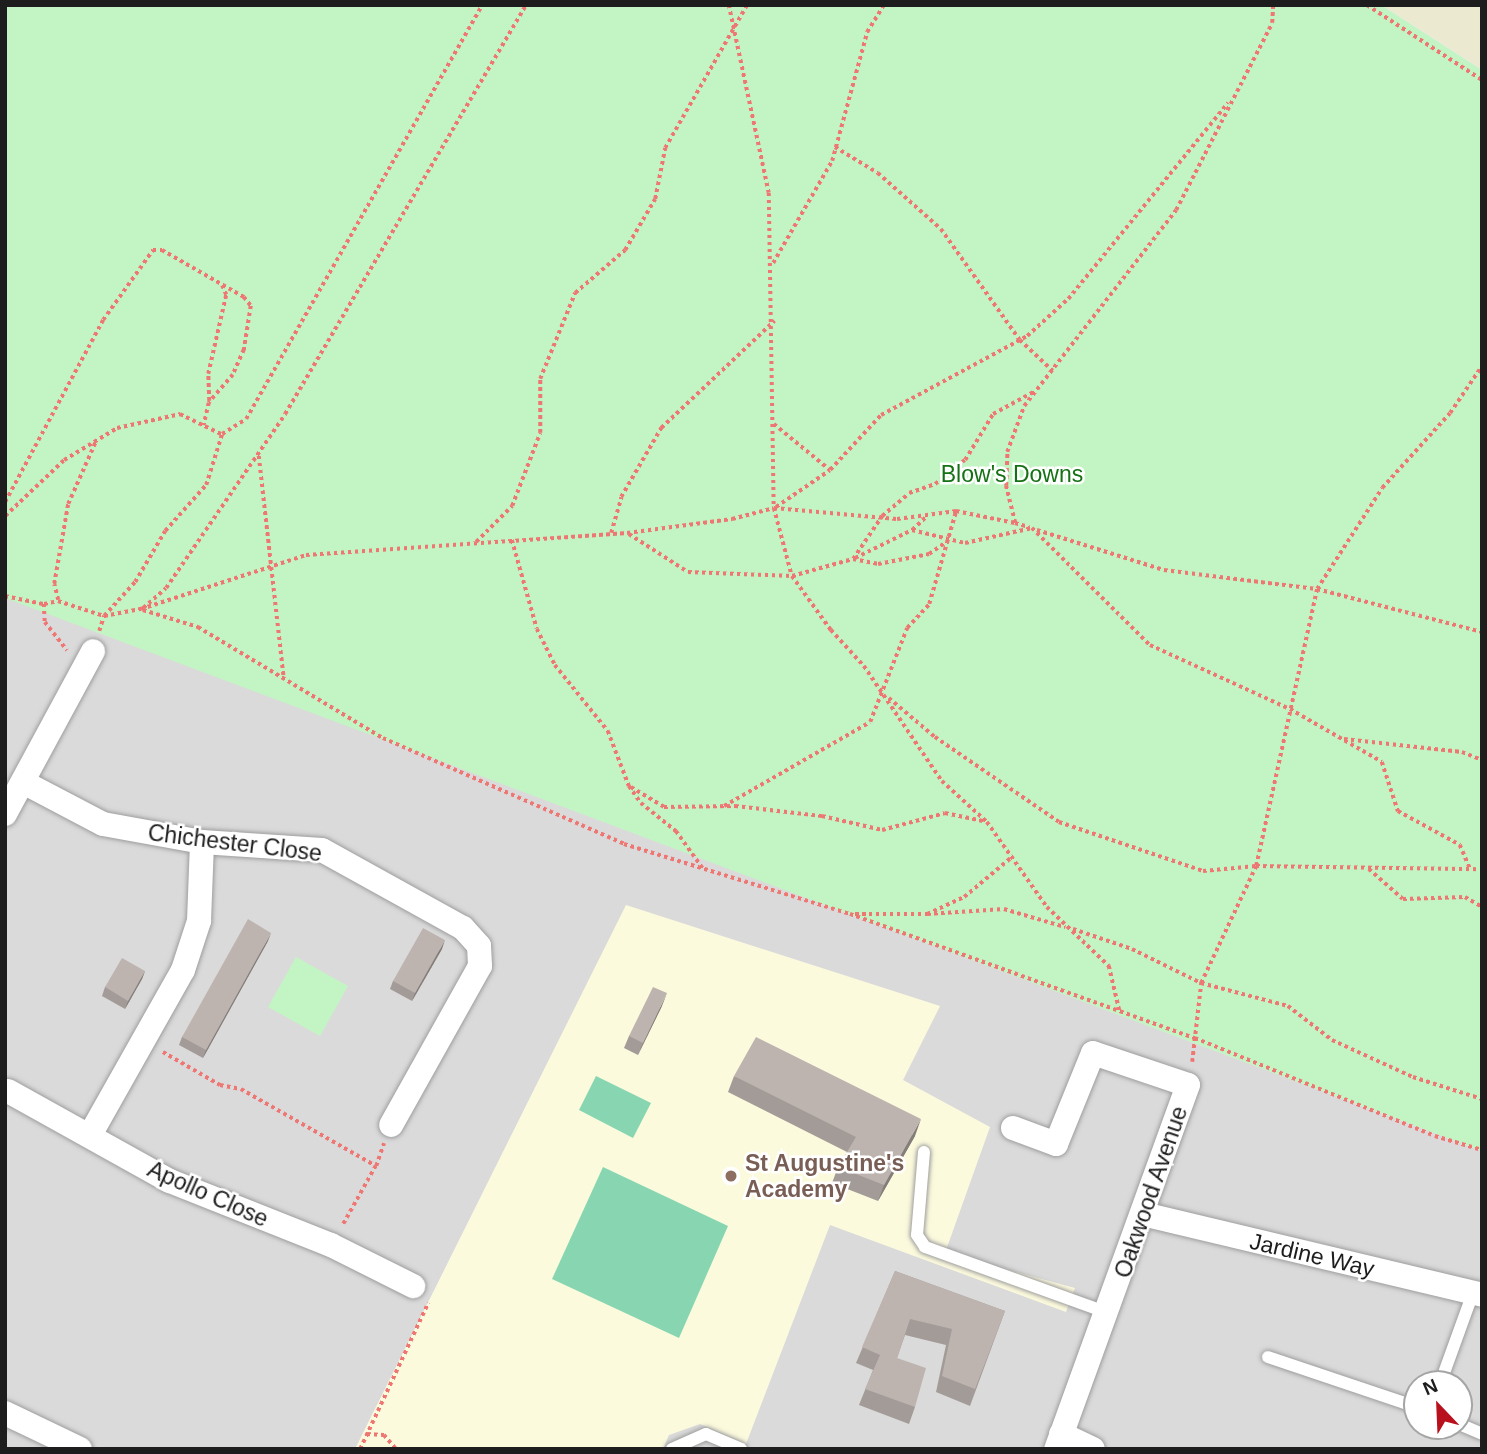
<!DOCTYPE html>
<html>
<head>
<meta charset="utf-8">
<style>
  body { margin:0 }
  #map { position:relative; width:1487px; height:1454px; overflow:hidden; background:#ede9e3; font-family:Helvetica,sans-serif }
  div>[style] { position:absolute }
  .residential>* { inset:0; background:#dbdada }
  .education>* { inset:0; background:#fcfadd }
  .farmland>* { inset:0; background:#ebead0 }
  .park>* { inset:0; background:#c3f4c3 }
  .pitch>* { inset:0; background:#87d6b1 }
  .path>* { height:3.5px; margin-top:-1.75px; transform-origin:0; background:repeating-linear-gradient(90deg,#ee7673 0 3.5px,transparent 0 7px) }
  .roads { filter:drop-shadow(0 0 2px #9e9e9e) drop-shadow(0 0 2px #9e9e9e) }
  .service>* { height:12px; margin:-6px; padding:0 6px; transform-origin:6px; border-radius:6px; background:#fff }
  .minor>* { height:24px; margin:-12px; padding:0 12px; transform-origin:12px; border-radius:12px; background:#fff }
  .wall>* { inset:0; background:#a39b97 }
  .shaded-wall>* { inset:0; background:#847e7b }
  .building>* { inset:0; background:#bdb4b0 }
  .dots>* { width:19px; height:19px; translate:-50% -50%; box-sizing:border-box; border:4px solid #fff; border-radius:50% }
  span { translate:-50% -50%; white-space:nowrap; text-align:center; line-height:1.15; -webkit-text-stroke:5px #fff; paint-order:stroke }
  .park-label { font-size:23px; color:#147114 }
  .street-label { font-size:23px; color:#1d1d1d }
  .education-label { font-size:23px; color:#785e54; font-weight:700 }
  .left { translate:0 -50%; text-align:left }
  .frame { position:absolute; inset:0; border:7px solid #1d1d1d; pointer-events:none }
  .north { position:absolute; left:1403px; top:1370px; width:70px; height:70px; box-sizing:border-box; background:#fff; border:2px solid #a5a5a5; border-radius:50%; rotate:337deg; font-size:19px; font-weight:700; line-height:28px; text-align:center; color:#1d1d1d }
  .north::after { content:''; display:block; margin:auto; width:24px; height:32px; background:#b9101e; clip-path:polygon(50% 0,100% 100%,50% 72%,0 100%) }
</style>
</head>
<body>
<div id="map">
  <div class="residential">
    <div style="clip-path:polygon(evenodd,5px 597px,1482px 1151px,1482px 1449px,5px 1449px,5px 597px,1417px 1384px,1459px 1384px,1459px 1426px,1417px 1426px,1417px 1384px)"></div>
  </div>
  <div class="education">
    <div style="clip-path:polygon(626px 905px,940px 1006px,903px 1080px,990px 1127px,945px 1253px,1075px 1288px,1066px 1312px,830px 1225px,746px 1444px,700px 1424px,669px 1435px,663px 1449px,355px 1449px)"></div>
  </div>
  <div class="farmland">
    <div style="clip-path:polygon(1382px 5px,1482px 5px,1482px 69px)"></div>
  </div>
  <div class="park">
    <div style="clip-path:polygon(5px 5px,1381px 5px,1482px 70px,1482px 1151px,5px 598px)"></div>
    <div style="clip-path:polygon(296px 957px,348px 986px,320px 1036px,268px 1007px)"></div>
  </div>
  <div class="pitch">
    <div style="clip-path:polygon(596px 1076px,651px 1103px,633px 1138px,579px 1110px)"></div>
    <div style="clip-path:polygon(603px 1167px,728px 1226px,679px 1338px,552px 1279px)"></div>
  </div>
  <div class="path">
    <div style="left:729px;top:5px;width:192px;rotate:78deg"></div>
    <div style="left:769px;top:193px;width:315px;rotate:89.1deg"></div>
    <div style="left:774px;top:508px;width:70px;rotate:75.2deg"></div>
    <div style="left:792px;top:576px;width:67px;rotate:54.2deg"></div>
    <div style="left:831px;top:630px;width:49px;rotate:47.5deg"></div>
    <div style="left:864px;top:666px;width:139px;rotate:55.9deg"></div>
    <div style="left:942px;top:781px;width:61px;rotate:42.3deg"></div>
    <div style="left:987px;top:822px;width:104px;rotate:54.8deg"></div>
    <div style="left:1047px;top:907px;width:86px;rotate:43.6deg"></div>
    <div style="left:1109px;top:966px;width:48px;rotate:76.8deg"></div>
    <div style="left:1367px;top:5px;width:137px;rotate:33.1deg"></div>
    <div style="left:835px;top:147px;width:50px;rotate:31.2deg"></div>
    <div style="left:878px;top:173px;width:84px;rotate:41.6deg"></div>
    <div style="left:941px;top:229px;width:136px;rotate:54.6deg"></div>
    <div style="left:1020px;top:340px;width:45px;rotate:43.2deg"></div>
    <div style="left:773px;top:263px;width:118px;rotate:-60deg"></div>
    <div style="left:832px;top:161px;width:134px;rotate:-74.8deg"></div>
    <div style="left:867px;top:32px;width:32px;rotate:-58deg"></div>
    <div style="left:209px;top:401px;width:27px;rotate:-92deg"></div>
    <div style="left:208px;top:374px;width:81px;rotate:-77.2deg"></div>
    <div style="left:226px;top:295px;width:10px;rotate:-114deg"></div>
    <div style="left:774px;top:424px;width:72px;rotate:39.4deg"></div>
    <div style="left:259px;top:456px;width:223px;rotate:83.6deg"></div>
    <div style="left:5px;top:502px;width:207px;rotate:-61.7deg"></div>
    <div style="left:103px;top:320px;width:86px;rotate:-54.5deg"></div>
    <div style="left:153px;top:250px;width:9px"></div>
    <div style="left:162px;top:250px;width:95px;rotate:29.8deg"></div>
    <div style="left:244px;top:297px;width:11px;rotate:52deg"></div>
    <div style="left:251px;top:306px;width:45px;rotate:99deg"></div>
    <div style="left:244px;top:350px;width:27px;rotate:114deg"></div>
    <div style="left:233px;top:375px;width:37px;rotate:131deg"></div>
    <div style="left:209px;top:403px;width:23px;rotate:103deg"></div>
    <div style="left:776px;top:507px;width:65px;rotate:-34.4deg"></div>
    <div style="left:830px;top:470px;width:75px;rotate:-47.2deg"></div>
    <div style="left:881px;top:415px;width:166px;rotate:-28.4deg"></div>
    <div style="left:1027px;top:336px;width:55px;rotate:-42.1deg"></div>
    <div style="left:1068px;top:299px;width:253px;rotate:-50.8deg"></div>
    <div style="left:5px;top:516px;width:81px;rotate:-43.5deg"></div>
    <div style="left:64px;top:460px;width:62px;rotate:-31.1deg"></div>
    <div style="left:117px;top:428px;width:65px;rotate:-12.5deg"></div>
    <div style="left:180px;top:414px;width:46px;rotate:26deg"></div>
    <div style="left:1015px;top:523px;width:15px;rotate:16deg"></div>
    <div style="left:912px;top:530px;width:55px;rotate:13.8deg"></div>
    <div style="left:965px;top:543px;width:69px;rotate:-12.6deg"></div>
    <div style="left:1032px;top:528px;width:166px;rotate:44.8deg"></div>
    <div style="left:1150px;top:645px;width:154px;rotate:24.6deg"></div>
    <div style="left:1290px;top:709px;width:106px;rotate:29.9deg"></div>
    <div style="left:1382px;top:762px;width:52px;rotate:71.9deg"></div>
    <div style="left:1398px;top:811px;width:71px;rotate:28.7deg"></div>
    <div style="left:1460px;top:845px;width:26px;rotate:67deg"></div>
    <div style="left:1037px;top:530px;width:133px;rotate:17.5deg"></div>
    <div style="left:1164px;top:570px;width:154px;rotate:7.1deg"></div>
    <div style="left:1317px;top:589px;width:171px;rotate:14.6deg"></div>
    <div style="left:611px;top:533px;width:37px;rotate:-74deg"></div>
    <div style="left:621px;top:497px;width:80px;rotate:-59.9deg"></div>
    <div style="left:661px;top:428px;width:156px;rotate:-43.4deg"></div>
    <div style="left:629px;top:534px;width:70px;rotate:32.8deg"></div>
    <div style="left:688px;top:572px;width:104px;rotate:2.2deg"></div>
    <div style="left:792px;top:576px;width:63px;rotate:-15.6deg"></div>
    <div style="left:853px;top:559px;width:52px;rotate:-56deg"></div>
    <div style="left:882px;top:516px;width:35px;rotate:-40deg"></div>
    <div style="left:909px;top:493px;width:28px;rotate:-19deg"></div>
    <div style="left:935px;top:484px;width:38px;rotate:-39deg"></div>
    <div style="left:965px;top:460px;width:54px;rotate:-58.7deg"></div>
    <div style="left:993px;top:414px;width:48px;rotate:-28.7deg"></div>
    <div style="left:512px;top:540px;width:92px;rotate:74.3deg"></div>
    <div style="left:537px;top:629px;width:40px;rotate:63.4deg"></div>
    <div style="left:555px;top:665px;width:85px;rotate:51.2deg"></div>
    <div style="left:608px;top:731px;width:59px;rotate:69.1deg"></div>
    <div style="left:629px;top:786px;width:21px;rotate:55deg"></div>
    <div style="left:641px;top:803px;width:45px;rotate:38.7deg"></div>
    <div style="left:676px;top:831px;width:48px;rotate:54.3deg"></div>
    <div style="left:476px;top:542px;width:51px;rotate:-45deg"></div>
    <div style="left:512px;top:506px;width:78px;rotate:-69deg"></div>
    <div style="left:540px;top:433px;width:54px;rotate:-90deg"></div>
    <div style="left:540px;top:379px;width:93px;rotate:-67.9deg"></div>
    <div style="left:575px;top:293px;width:66px;rotate:-40.7deg"></div>
    <div style="left:625px;top:250px;width:59px;rotate:-59.5deg"></div>
    <div style="left:655px;top:199px;width:52px;rotate:-78.9deg"></div>
    <div style="left:665px;top:148px;width:165px;rotate:-60.2deg"></div>
    <div style="left:855px;top:558px;width:64px;rotate:-26.2deg"></div>
    <div style="left:912px;top:530px;width:19px;rotate:-43deg"></div>
    <div style="left:853px;top:559px;width:25px;rotate:11deg"></div>
    <div style="left:878px;top:564px;width:52px;rotate:-11.1deg"></div>
    <div style="left:929px;top:554px;width:21px;rotate:-35deg"></div>
    <div style="left:5px;top:596px;width:40px;rotate:12deg"></div>
    <div style="left:44px;top:604px;width:14px;rotate:-12deg"></div>
    <div style="left:58px;top:601px;width:48px;rotate:18.1deg"></div>
    <div style="left:104px;top:616px;width:38px;rotate:-11deg"></div>
    <div style="left:141px;top:609px;width:174px;rotate:-18.1deg"></div>
    <div style="left:306px;top:555px;width:322px;rotate:-3.9deg"></div>
    <div style="left:627px;top:533px;width:106px;rotate:-7.6deg"></div>
    <div style="left:732px;top:519px;width:43px;rotate:-14.7deg"></div>
    <div style="left:774px;top:508px;width:123px;rotate:5.1deg"></div>
    <div style="left:897px;top:519px;width:60px;rotate:-7.7deg"></div>
    <div style="left:956px;top:511px;width:60px;rotate:11.5deg"></div>
    <div style="left:1015px;top:523px;width:38px;rotate:-104deg"></div>
    <div style="left:1006px;top:486px;width:34px;rotate:-88deg"></div>
    <div style="left:1007px;top:452px;width:49px;rotate:-69.7deg"></div>
    <div style="left:1024px;top:406px;width:248px;rotate:-52.2deg"></div>
    <div style="left:1176px;top:210px;width:210px;rotate:-62.8deg"></div>
    <div style="left:1272px;top:23px;width:18px;rotate:-87deg"></div>
    <div style="left:58px;top:600px;width:16px;rotate:-104deg"></div>
    <div style="left:54px;top:584px;width:81px;rotate:-80.1deg"></div>
    <div style="left:68px;top:504px;width:67px;rotate:-66.1deg"></div>
    <div style="left:44px;top:604px;width:18px;rotate:87deg"></div>
    <div style="left:45px;top:622px;width:36px;rotate:52deg"></div>
    <div style="left:143px;top:608px;width:30px;rotate:-41deg"></div>
    <div style="left:166px;top:588px;width:211px;rotate:-55.6deg"></div>
    <div style="left:285px;top:414px;width:475px;rotate:-59.5deg"></div>
    <div style="left:143px;top:610px;width:58px;rotate:17.2deg"></div>
    <div style="left:198px;top:627px;width:216px;rotate:31deg"></div>
    <div style="left:383px;top:738px;width:263px;rotate:23.7deg"></div>
    <div style="left:624px;top:844px;width:237px;rotate:17.2deg"></div>
    <div style="left:850px;top:914px;width:367px;rotate:19.8deg"></div>
    <div style="left:1195px;top:1038px;width:259px;rotate:22.2deg"></div>
    <div style="left:1435px;top:1136px;width:49px;rotate:16.6deg"></div>
    <div style="left:99px;top:631px;width:16px;rotate:-72deg"></div>
    <div style="left:104px;top:616px;width:46px;rotate:-47.6deg"></div>
    <div style="left:135px;top:582px;width:59px;rotate:-59.5deg"></div>
    <div style="left:165px;top:531px;width:62px;rotate:-48.3deg"></div>
    <div style="left:206px;top:485px;width:53px;rotate:-72.6deg"></div>
    <div style="left:222px;top:434px;width:28px;rotate:-32deg"></div>
    <div style="left:246px;top:419px;width:477px;rotate:-60.3deg"></div>
    <div style="left:889px;top:698px;width:60px;rotate:40.3deg"></div>
    <div style="left:935px;top:737px;width:150px;rotate:34.4deg"></div>
    <div style="left:1059px;top:822px;width:152px;rotate:18.8deg"></div>
    <div style="left:1203px;top:871px;width:53px;rotate:-5.4deg"></div>
    <div style="left:1256px;top:866px;width:226px;rotate:0.8deg"></div>
    <div style="left:1344px;top:739px;width:119px;rotate:6.3deg"></div>
    <div style="left:1462px;top:752px;width:22px;rotate:22deg"></div>
    <div style="left:631px;top:787px;width:39px;rotate:31deg"></div>
    <div style="left:664px;top:807px;width:71px;rotate:-0.8deg"></div>
    <div style="left:735px;top:806px;width:88px;rotate:6.6deg"></div>
    <div style="left:822px;top:816px;width:62px;rotate:13.1deg"></div>
    <div style="left:882px;top:830px;width:65px;rotate:-15.1deg"></div>
    <div style="left:945px;top:813px;width:40px;rotate:12deg"></div>
    <div style="left:724px;top:806px;width:168px;rotate:-29.9deg"></div>
    <div style="left:870px;top:722px;width:101px;rotate:-68.5deg"></div>
    <div style="left:907px;top:628px;width:33px;rotate:-47deg"></div>
    <div style="left:929px;top:604px;width:97px;rotate:-73.8deg"></div>
    <div style="left:1369px;top:869px;width:45px;rotate:41.4deg"></div>
    <div style="left:1403px;top:899px;width:62px;rotate:-1.8deg"></div>
    <div style="left:1465px;top:897px;width:20px;rotate:30deg"></div>
    <div style="left:855px;top:914px;width:72px"></div>
    <div style="left:927px;top:914px;width:41px;rotate:-24.7deg"></div>
    <div style="left:964px;top:897px;width:64px;rotate:-39.9deg"></div>
    <div style="left:927px;top:914px;width:77px;rotate:-3.7deg"></div>
    <div style="left:1004px;top:909px;width:64px;rotate:16.4deg"></div>
    <div style="left:1073px;top:929px;width:62px;rotate:18.7deg"></div>
    <div style="left:1132px;top:949px;width:77px;rotate:26.2deg"></div>
    <div style="left:1201px;top:983px;width:90px;rotate:14.8deg"></div>
    <div style="left:1288px;top:1006px;width:56px;rotate:37.7deg"></div>
    <div style="left:1332px;top:1040px;width:89px;rotate:24.6deg"></div>
    <div style="left:1413px;top:1077px;width:72px;rotate:17.7deg"></div>
    <div style="left:163px;top:1052px;width:66px;rotate:30.1deg"></div>
    <div style="left:220px;top:1085px;width:21px;rotate:11deg"></div>
    <div style="left:241px;top:1089px;width:155px;rotate:29.7deg"></div>
    <div style="left:376px;top:1166px;width:68px;rotate:119.2deg"></div>
    <div style="left:1192px;top:1062px;width:80px;rotate:-83.5deg"></div>
    <div style="left:1201px;top:983px;width:129px;rotate:-64.8deg"></div>
    <div style="left:1256px;top:866px;width:284px;rotate:-77.6deg"></div>
    <div style="left:1317px;top:589px;width:120px;rotate:-57.2deg"></div>
    <div style="left:1382px;top:488px;width:101px;rotate:-47.8deg"></div>
    <div style="left:1450px;top:413px;width:57px;rotate:-55.8deg"></div>
    <div style="left:376px;top:1166px;width:24px;rotate:-71deg"></div>
    <div style="left:367px;top:1434px;width:17px;rotate:3deg"></div>
    <div style="left:384px;top:1435px;width:18px;rotate:49deg"></div>
    <div style="left:360px;top:1449px;width:161px;rotate:-65deg"></div>
  </div>
  <div class="roads">
    <div class="service">
      <div style="left:924px;top:1152px;width:83px;rotate:94.8deg"></div>
      <div style="left:917px;top:1235px;width:14px;rotate:56deg"></div>
      <div style="left:925px;top:1247px;width:195px;rotate:19.8deg"></div>
      <div style="left:1268px;top:1357px;width:157px;rotate:18.6deg"></div>
      <div style="left:1440px;top:1384px;width:97px;rotate:-70.1deg"></div>
      <div style="left:1459px;top:1424px;width:25px;rotate:23deg"></div>
      <div style="left:672px;top:1449px;width:37px;rotate:-24deg"></div>
      <div style="left:706px;top:1434px;width:38px;rotate:23deg"></div>
    </div>
    <div class="minor">
      <div style="left:23px;top:782px;width:90px;rotate:27.7deg"></div>
      <div style="left:103px;top:824px;width:101px;rotate:10.3deg"></div>
      <div style="left:202px;top:842px;width:120px;rotate:3.8deg"></div>
      <div style="left:322px;top:850px;width:161px;rotate:29deg"></div>
      <div style="left:463px;top:928px;width:24px;rotate:48deg"></div>
      <div style="left:479px;top:946px;width:20px;rotate:87deg"></div>
      <div style="left:480px;top:966px;width:182px;rotate:119.2deg"></div>
      <div style="left:5px;top:814px;width:185px;rotate:-61.6deg"></div>
      <div style="left:8px;top:1091px;width:185px;rotate:29.1deg"></div>
      <div style="left:170px;top:1181px;width:173px;rotate:21.7deg"></div>
      <div style="left:331px;top:1245px;width:92px;rotate:26.6deg"></div>
      <div style="left:1013px;top:1128px;width:46px;rotate:20.4deg"></div>
      <div style="left:1056px;top:1144px;width:98px;rotate:-67.9deg"></div>
      <div style="left:1093px;top:1053px;width:100px;rotate:18.6deg"></div>
      <div style="left:1188px;top:1085px;width:387px;rotate:109.9deg"></div>
      <div style="left:90px;top:1135px;width:189px;rotate:-60.6deg"></div>
      <div style="left:183px;top:970px;width:52px;rotate:-71.9deg"></div>
      <div style="left:199px;top:921px;width:79px;rotate:-87.8deg"></div>
      <div style="left:1143px;top:1214px;width:349px;rotate:13.4deg"></div>
      <div style="left:5px;top:1413px;width:83px;rotate:25.6deg"></div>
      <div style="left:1061px;top:1434px;width:35px;rotate:25deg"></div>
    </div>
  </div>
  <div class="wall">
    <div style="clip-path:polygon(268px 941px,203px 1058px,179px 1045px,182px 1037px)"></div>
    <div style="clip-path:polygon(442px 949px,412px 1001px,390px 989px,393px 981px)"></div>
    <div style="clip-path:polygon(145px 971px,142px 979px,125px 1009px,102px 996px,105px 987px)"></div>
    <div style="clip-path:polygon(662px 1006px,638px 1055px,624px 1048px,629px 1036px)"></div>
    <div style="clip-path:polygon(734px 1076px,915px 1136px,878px 1201px,832px 1183px,838px 1167px,847px 1152px,728px 1092px)"></div>
    <div style="clip-path:polygon(895px 1271px,1005px 1311px,970px 1406px,936px 1392px,946px 1345px,905px 1335px,897px 1358px,915px 1407px,909px 1424px,859px 1405px,873px 1370px,856px 1363px)"></div>
  </div>
  <div class="shaded-wall">
    <div style="clip-path:polygon(271px 933px,268px 941px,203px 1058px,206px 1050px)"></div>
    <div style="clip-path:polygon(445px 940px,442px 949px,412px 1001px,415px 993px)"></div>
    <div style="clip-path:polygon(145px 971px,142px 979px,125px 1009px,128px 1001px)"></div>
    <div style="clip-path:polygon(667px 993px,662px 1006px,638px 1055px,643px 1043px)"></div>
    <div style="clip-path:polygon(921px 1119px,915px 1136px,878px 1201px,884px 1185px)"></div>
  </div>
  <div class="building">
    <div style="clip-path:polygon(248px 919px,271px 933px,206px 1050px,182px 1037px)"></div>
    <div style="clip-path:polygon(423px 928px,445px 940px,415px 993px,393px 981px)"></div>
    <div style="clip-path:polygon(122px 958px,145px 971px,128px 1001px,105px 987px)"></div>
    <div style="clip-path:polygon(653px 987px,667px 993px,643px 1043px,629px 1036px)"></div>
    <div style="clip-path:polygon(756px 1037px,921px 1119px,884px 1185px,838px 1167px,856px 1137px,734px 1076px)"></div>
    <div style="clip-path:polygon(895px 1271px,1005px 1311px,975px 1389px,942px 1376px,952px 1329px,910px 1319px,897px 1358px,926px 1368px,915px 1407px,865px 1389px,880px 1355px,862px 1347px)"></div>
  </div>
  <div class="dots">
    <div style="left:731px;top:1176px;background:#8d6e63"></div>
  </div>
  <div class="park-label">
    <span style="left:1012px;top:474px">Blow's Downs</span>
  </div>
  <div class="street-label">
    <span style="left:235px;top:843px;rotate:7deg">Chichester Close</span>
    <span style="left:1151px;top:1192px;rotate:-71deg">Oakwood Avenue</span>
    <span style="left:208px;top:1194px;rotate:24deg">Apollo Close</span>
    <span style="left:1312px;top:1255px;rotate:13deg">Jardine Way</span>
  </div>
  <div class="education-label">
    <span class="left" style="left:745px;top:1176px">St Augustine's<br>Academy</span>
  </div>
  <div class="frame"></div>
  <div class="north">N</div>
</div>
</body>
</html>
